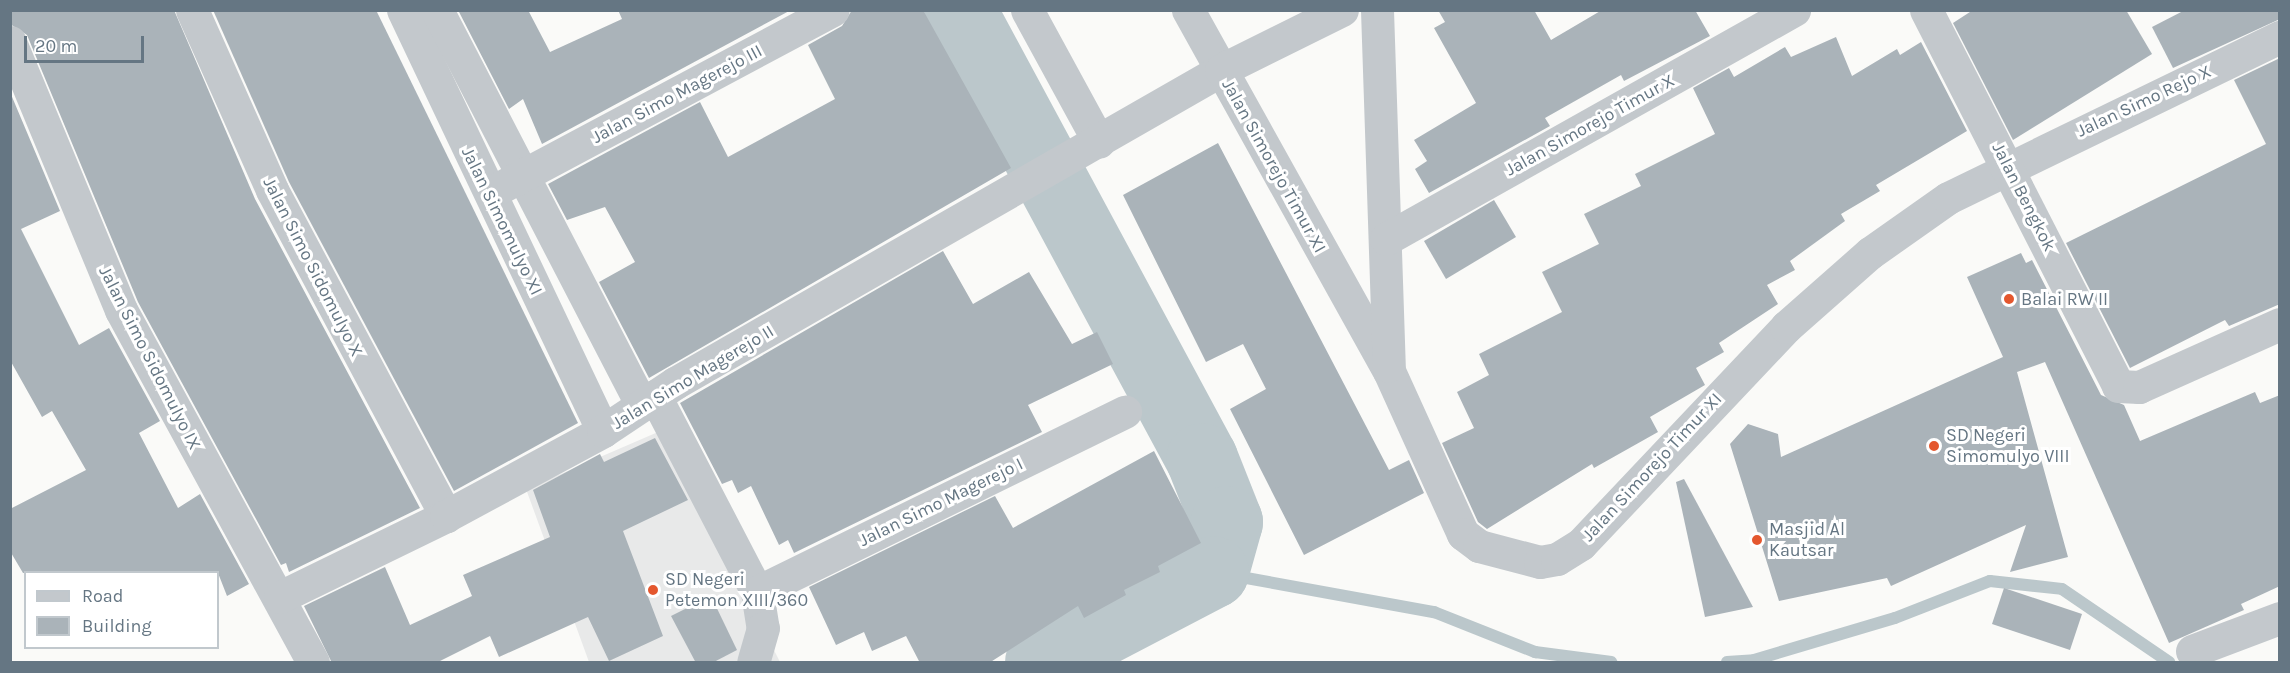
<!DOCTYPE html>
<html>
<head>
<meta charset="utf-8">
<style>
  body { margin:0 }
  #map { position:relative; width:2290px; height:673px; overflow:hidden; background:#fafaf8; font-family:Karla,sans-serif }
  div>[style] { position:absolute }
  .built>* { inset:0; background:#e8e9e9 }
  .stream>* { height:12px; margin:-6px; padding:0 6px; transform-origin:6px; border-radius:6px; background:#bbc7cb }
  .river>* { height:72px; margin:-36px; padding:0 36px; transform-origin:36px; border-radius:36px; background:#bbc7cb }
  .building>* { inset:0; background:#aab3b9 }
  .minor>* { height:33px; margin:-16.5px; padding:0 16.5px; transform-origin:16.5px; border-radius:16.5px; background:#c3c8cc }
  .dots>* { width:16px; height:16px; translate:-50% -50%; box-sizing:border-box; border:3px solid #fff; border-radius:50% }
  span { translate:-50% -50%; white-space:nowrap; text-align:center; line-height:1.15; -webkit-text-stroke:6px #fff; paint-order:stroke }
  .street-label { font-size:18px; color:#657683 }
  .poi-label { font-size:18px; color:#657683 }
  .left { translate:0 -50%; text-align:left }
  .frame { position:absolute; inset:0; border:12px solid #657683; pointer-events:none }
  .legend { position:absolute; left:24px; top:571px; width:195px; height:78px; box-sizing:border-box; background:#fff; border:2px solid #c1c8cd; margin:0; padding:8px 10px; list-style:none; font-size:18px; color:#657683 }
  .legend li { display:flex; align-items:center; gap:12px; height:30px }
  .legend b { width:30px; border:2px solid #c1c8cd }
  .scale { position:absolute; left:24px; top:36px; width:120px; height:27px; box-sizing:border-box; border:3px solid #657683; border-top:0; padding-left:8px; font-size:18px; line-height:21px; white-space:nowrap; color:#657683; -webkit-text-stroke:4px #fff; paint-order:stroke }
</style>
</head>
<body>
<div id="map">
  <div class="built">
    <div style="clip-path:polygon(665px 429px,707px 517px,780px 662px,589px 662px,526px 489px)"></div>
  </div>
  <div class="stream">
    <div style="left:1213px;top:572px;width:225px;rotate:10.3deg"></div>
    <div style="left:1434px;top:612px;width:109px;rotate:21.6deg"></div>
    <div style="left:1535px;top:652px;width:77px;rotate:7.5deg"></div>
    <div style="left:1727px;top:662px;width:27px;rotate:-4deg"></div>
    <div style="left:1754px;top:660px;width:147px;rotate:-16.6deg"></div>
    <div style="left:1895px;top:618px;width:102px;rotate:-21.3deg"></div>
    <div style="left:1990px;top:581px;width:72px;rotate:6.3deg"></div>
    <div style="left:2062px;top:589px;width:130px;rotate:34.3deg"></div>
  </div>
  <div class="river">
    <div style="left:960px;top:10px;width:510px;rotate:61.68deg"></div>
    <div style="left:1202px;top:459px;width:68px;rotate:68.4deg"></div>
    <div style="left:1227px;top:522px;width:52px;rotate:105.6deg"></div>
    <div style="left:1213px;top:572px;width:194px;rotate:152.4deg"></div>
  </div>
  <div class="building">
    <div style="clip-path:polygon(10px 10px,174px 10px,255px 199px,420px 508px,289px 572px,286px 563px,281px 565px,138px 302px,27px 35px,10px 24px)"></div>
    <div style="clip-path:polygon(213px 10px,376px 10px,578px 423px,454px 491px,289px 182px)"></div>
    <div style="clip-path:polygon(458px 10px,528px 10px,550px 52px,622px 19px,618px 10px,791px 10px,542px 144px,523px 99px,509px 109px)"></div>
    <div style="clip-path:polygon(852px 10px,923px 10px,1011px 168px,649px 378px,599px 282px,635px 262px,605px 207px,567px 220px,548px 184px,700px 102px,728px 157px,835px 99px,808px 45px,842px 26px)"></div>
    <div style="clip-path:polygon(1438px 10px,1534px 10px,1551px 40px,1602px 10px,1695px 10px,1710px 36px,1624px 81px,1621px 75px,1545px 118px,1550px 126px,1429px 193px,1415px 169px,1427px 161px,1414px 140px,1476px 103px,1434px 28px,1445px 22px)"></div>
    <div style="clip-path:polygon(1973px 10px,2126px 10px,2152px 54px,2013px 140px,1953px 23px)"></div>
    <div style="clip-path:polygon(2185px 10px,2280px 10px,2280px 19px,2173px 68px,2152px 27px)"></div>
    <div style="clip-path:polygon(1836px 37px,1852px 76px,1897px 49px,1900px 55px,1921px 42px,1967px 131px,1876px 185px,1880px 191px,1841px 214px,1845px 221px,1790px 261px,1795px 270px,1767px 285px,1778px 304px,1719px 343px,1724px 352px,1696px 368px,1705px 385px,1650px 417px,1658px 432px,1594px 468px,1592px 464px,1487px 529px,1478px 522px,1442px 443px,1474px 428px,1457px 392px,1489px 375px,1479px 354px,1562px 312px,1542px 272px,1599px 244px,1584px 214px,1641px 186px,1635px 174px,1715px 134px,1693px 88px,1729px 68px,1734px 77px,1785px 47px,1791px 57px)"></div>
    <div style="clip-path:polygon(2280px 58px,2280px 304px,2229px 326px,2225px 320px,2130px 368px,2066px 243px,2266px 144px,2234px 80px)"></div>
    <div style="clip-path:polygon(10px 92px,60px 211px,21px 229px,79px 345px,109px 328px,160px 421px,139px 433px,178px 508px,200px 494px,249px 584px,227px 596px,218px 573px,23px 573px,10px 551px,10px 509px,86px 470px,52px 411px,42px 417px,10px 360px)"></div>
    <div style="clip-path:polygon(1218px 143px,1389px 470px,1409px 460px,1424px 493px,1304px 555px,1230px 409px,1266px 389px,1243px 344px,1206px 362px,1123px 195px)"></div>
    <div style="clip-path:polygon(1494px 200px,1516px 237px,1446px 279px,1424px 241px)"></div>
    <div style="clip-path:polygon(943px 251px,973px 304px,1029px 272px,1072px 344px,1097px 332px,1113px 364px,1028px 405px,1042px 432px,794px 553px,788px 540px,779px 545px,751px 486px,738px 493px,732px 480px,722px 484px,680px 403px)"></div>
    <div style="clip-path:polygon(2021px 253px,2026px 263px,2032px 260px,2101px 395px,2124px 405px,2140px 441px,2255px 392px,2260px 403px,2280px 395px,2280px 586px,2241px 604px,2244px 610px,2169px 643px,2045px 362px,2017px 372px,2068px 557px,2010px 572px,2026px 525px,1891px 586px,1887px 578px,1779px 601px,1730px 444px,1748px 424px,1778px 434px,1781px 457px,2003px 357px,1967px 277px)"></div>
    <div style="clip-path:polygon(655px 438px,688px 500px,623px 531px,663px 636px,609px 661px,588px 617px,499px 657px,490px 636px,436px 663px,332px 663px,304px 606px,385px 567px,410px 625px,472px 596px,463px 575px,550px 537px,533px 490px,600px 454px,604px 462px)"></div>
    <div style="clip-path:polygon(1154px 451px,1201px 543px,1158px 566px,1160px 572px,1124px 590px,1126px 595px,1084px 618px,1078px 606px,989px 663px,920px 663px,906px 636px,872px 651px,864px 632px,836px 645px,809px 587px,995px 496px,1013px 528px)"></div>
    <div style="clip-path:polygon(1684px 479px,1753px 607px,1705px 617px,1676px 482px)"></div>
    <div style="clip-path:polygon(2004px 588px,2082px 614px,2070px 650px,1992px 624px)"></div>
    <div style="clip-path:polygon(711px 596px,737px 650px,712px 663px,696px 663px,671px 616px)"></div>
  </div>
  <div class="minor">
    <div style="left:192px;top:10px;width:197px;rotate:66deg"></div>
    <div style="left:272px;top:190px;width:370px;rotate:61.9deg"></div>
    <div style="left:403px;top:10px;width:466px;rotate:64.6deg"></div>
    <div style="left:437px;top:10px;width:445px;rotate:62.6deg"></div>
    <div style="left:1027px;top:10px;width:150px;rotate:61.4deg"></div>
    <div style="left:1188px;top:10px;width:413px;rotate:60.9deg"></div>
    <div style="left:1389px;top:371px;width:179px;rotate:65.6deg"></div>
    <div style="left:1463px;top:534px;width:20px;rotate:37deg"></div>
    <div style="left:1479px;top:546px;width:63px;rotate:14.7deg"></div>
    <div style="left:1540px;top:562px;width:17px;rotate:-10deg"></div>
    <div style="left:1557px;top:559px;width:28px;rotate:-32deg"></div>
    <div style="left:1581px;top:544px;width:299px;rotate:-46.6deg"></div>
    <div style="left:1786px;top:327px;width:112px;rotate:-41.4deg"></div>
    <div style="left:1870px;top:253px;width:95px;rotate:-35.2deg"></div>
    <div style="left:1948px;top:198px;width:369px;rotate:-25.9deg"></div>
    <div style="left:1377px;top:10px;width:356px;rotate:88.1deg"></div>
    <div style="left:1926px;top:10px;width:422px;rotate:62.9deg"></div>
    <div style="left:2118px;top:386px;width:21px;rotate:3deg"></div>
    <div style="left:2139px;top:387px;width:154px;rotate:-24.1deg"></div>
    <div style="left:10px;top:42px;width:290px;rotate:67.5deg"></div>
    <div style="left:121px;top:310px;width:401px;rotate:61.4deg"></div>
    <div style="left:501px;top:187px;width:376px;rotate:-28.1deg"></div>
    <div style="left:1386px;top:239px;width:468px;rotate:-29.3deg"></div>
    <div style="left:655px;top:396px;width:221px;rotate:62.5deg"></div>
    <div style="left:757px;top:592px;width:36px;rotate:81deg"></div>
    <div style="left:763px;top:628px;width:35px;rotate:106deg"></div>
    <div style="left:757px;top:592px;width:410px;rotate:-26.1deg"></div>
    <div style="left:280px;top:597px;width:185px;rotate:-26deg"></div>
    <div style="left:446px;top:516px;width:179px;rotate:-28.4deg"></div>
    <div style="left:603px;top:431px;width:87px;rotate:-33.7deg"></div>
    <div style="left:675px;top:383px;width:629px;rotate:-29.82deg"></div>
    <div style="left:1221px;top:70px;width:135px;rotate:-26.4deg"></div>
    <div style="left:2192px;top:651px;width:94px;rotate:-20.6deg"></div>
  </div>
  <div class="dots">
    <div style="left:2009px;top:299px;background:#e4572e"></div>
    <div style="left:1934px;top:446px;background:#e4572e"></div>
    <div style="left:1757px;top:540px;background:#e4572e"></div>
    <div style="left:653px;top:590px;background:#e4572e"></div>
  </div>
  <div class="street-label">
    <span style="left:677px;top:94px;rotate:-28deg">Jalan Simo Magerejo III</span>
    <span style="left:2144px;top:101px;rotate:-25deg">Jalan Simo Rejo X</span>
    <span style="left:1590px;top:125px;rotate:-29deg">Jalan Simorejo Timur X</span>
    <span style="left:1274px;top:166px;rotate:61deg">Jalan Simorejo Timur XI</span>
    <span style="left:2024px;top:197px;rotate:63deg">Jalan Bengkok</span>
    <span style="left:502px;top:221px;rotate:64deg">Jalan Simomulyo XI</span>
    <span style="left:313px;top:267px;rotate:63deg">Jalan Simo Sidomulyo X</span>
    <span style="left:150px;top:358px;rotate:63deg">Jalan Simo Sidomulyo IX</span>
    <span style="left:693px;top:377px;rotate:-31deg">Jalan Simo Magerejo II</span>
    <span style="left:1652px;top:467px;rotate:-47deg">Jalan Simorejo Timur XI</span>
    <span style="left:941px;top:502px;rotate:-26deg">Jalan Simo Magerejo I</span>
  </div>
  <div class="poi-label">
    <span class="left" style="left:2021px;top:299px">Balai RW II</span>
    <span class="left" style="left:1946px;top:446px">SD Negeri<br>Simomulyo VIII</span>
    <span class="left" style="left:1769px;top:540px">Masjid Al<br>Kautsar</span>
    <span class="left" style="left:665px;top:590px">SD Negeri<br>Petemon XIII/360</span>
  </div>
  <div class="frame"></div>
  <ul class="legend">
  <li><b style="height:8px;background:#c3c8cc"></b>Road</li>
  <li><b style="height:16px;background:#aab3b9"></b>Building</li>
  </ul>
  <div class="scale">20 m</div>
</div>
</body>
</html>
